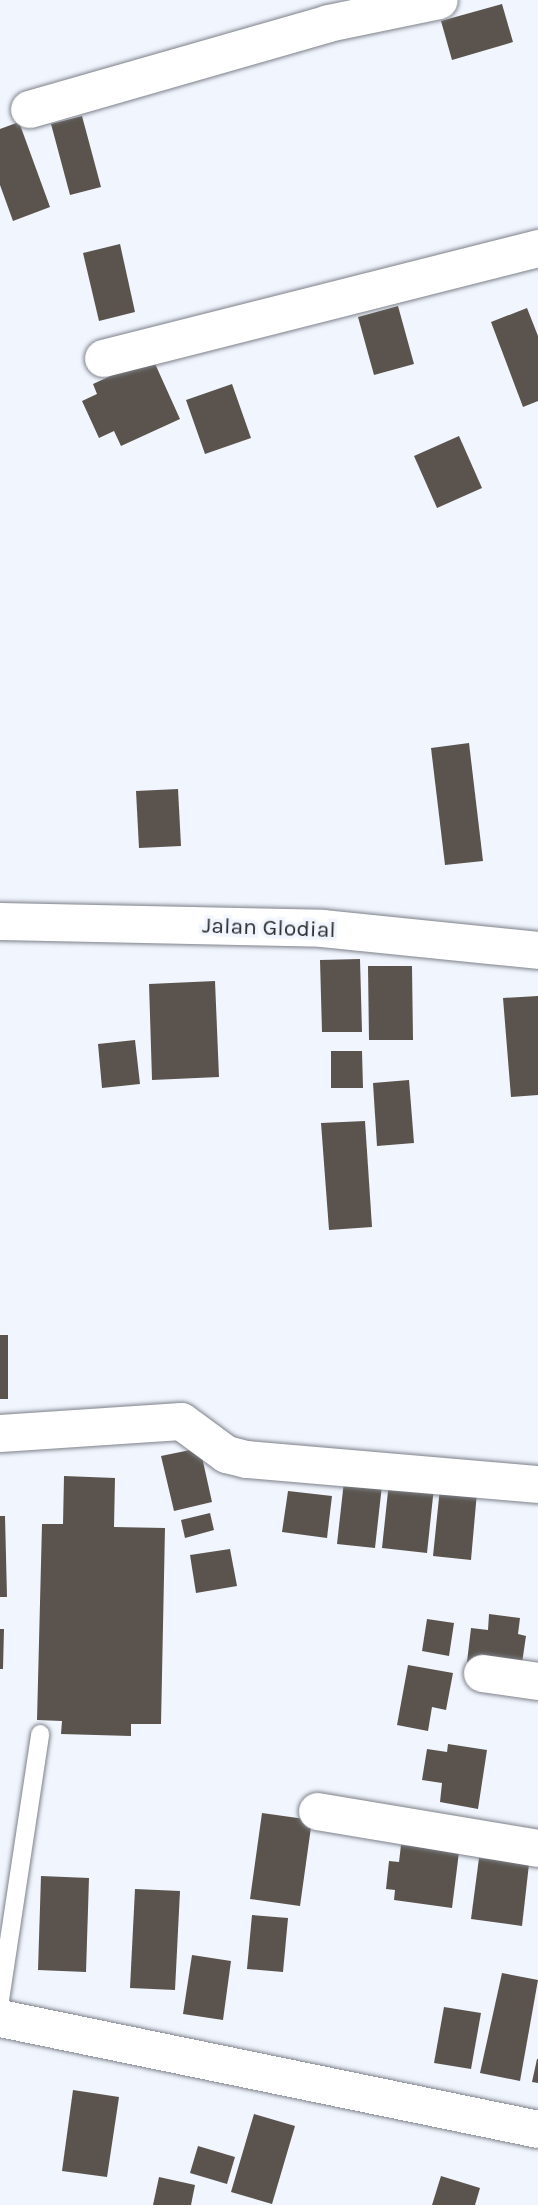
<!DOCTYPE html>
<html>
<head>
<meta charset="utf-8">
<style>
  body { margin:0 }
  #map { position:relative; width:538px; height:2205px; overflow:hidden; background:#f1f5fe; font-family:Karla,sans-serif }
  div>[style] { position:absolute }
  .building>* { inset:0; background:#5b544e }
  .roads { filter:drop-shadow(0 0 2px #7d8189) drop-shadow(0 0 2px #7d8189) }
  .lane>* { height:18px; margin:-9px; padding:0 9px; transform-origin:9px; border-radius:9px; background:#fff }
  .street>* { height:37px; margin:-18.5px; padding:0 18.5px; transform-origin:18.5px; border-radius:18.5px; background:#fff }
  span { translate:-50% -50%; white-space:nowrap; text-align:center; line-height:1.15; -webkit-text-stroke:7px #f1f5fe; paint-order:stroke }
  .street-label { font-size:23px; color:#2b2d30 }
</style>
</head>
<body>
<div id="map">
  <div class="building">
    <div style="clip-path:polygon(502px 4px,513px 42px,452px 60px,441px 21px)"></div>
    <div style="clip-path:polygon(82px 116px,101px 187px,70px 195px,51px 124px)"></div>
    <div style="clip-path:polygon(19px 122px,50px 207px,13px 221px,0 185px,0 129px)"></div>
    <div style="clip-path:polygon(120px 244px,135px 312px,99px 321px,83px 253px)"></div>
    <div style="clip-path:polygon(398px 306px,414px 364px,374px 375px,358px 317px)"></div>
    <div style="clip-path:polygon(527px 308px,538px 336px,538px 401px,523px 407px,491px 322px)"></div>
    <div style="clip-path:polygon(152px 357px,180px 419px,121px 446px,114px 431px,99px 438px,82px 401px,97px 394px,93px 384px)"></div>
    <div style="clip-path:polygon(232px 384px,251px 438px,205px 454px,186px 400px)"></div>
    <div style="clip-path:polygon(459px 436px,482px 488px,437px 508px,414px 456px)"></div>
    <div style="clip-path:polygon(469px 743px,483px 861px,445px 865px,431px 748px)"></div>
    <div style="clip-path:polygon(178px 789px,181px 846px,139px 848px,136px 791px)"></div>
    <div style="clip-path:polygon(360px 959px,362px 1032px,322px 1032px,320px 960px)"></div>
    <div style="clip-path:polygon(368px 966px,412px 966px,413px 1040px,369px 1040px)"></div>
    <div style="clip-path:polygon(215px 981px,219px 1077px,152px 1080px,149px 984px)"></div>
    <div style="clip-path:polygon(538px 996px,538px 1095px,511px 1097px,503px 998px)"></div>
    <div style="clip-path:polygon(135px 1040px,140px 1084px,102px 1088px,98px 1044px)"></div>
    <div style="clip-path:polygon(331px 1051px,362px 1051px,363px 1088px,331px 1088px)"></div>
    <div style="clip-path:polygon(409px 1080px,414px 1143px,377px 1146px,373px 1083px)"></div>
    <div style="clip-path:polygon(365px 1121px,372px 1227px,329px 1230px,321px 1123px)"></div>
    <div style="clip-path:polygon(0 1335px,8px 1335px,8px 1399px,0 1399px)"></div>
    <div style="clip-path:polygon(200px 1448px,212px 1502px,174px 1511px,161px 1456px)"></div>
    <div style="clip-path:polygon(64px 1476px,115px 1478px,114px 1527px,165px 1528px,161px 1724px,131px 1724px,131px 1736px,61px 1734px,62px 1721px,37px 1720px,42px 1524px,63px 1524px)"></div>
    <div style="clip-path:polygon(344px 1481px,382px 1485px,375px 1548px,337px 1544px)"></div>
    <div style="clip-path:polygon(389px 1482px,434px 1487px,427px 1553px,382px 1548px)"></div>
    <div style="clip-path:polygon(440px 1488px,477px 1492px,471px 1560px,433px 1556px)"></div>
    <div style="clip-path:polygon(288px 1491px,332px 1496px,327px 1538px,282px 1532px)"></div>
    <div style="clip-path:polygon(210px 1513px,214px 1530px,185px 1538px,181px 1520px)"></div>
    <div style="clip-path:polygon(0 1516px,5px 1516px,7px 1597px,0 1597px)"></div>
    <div style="clip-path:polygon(230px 1549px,237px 1586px,196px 1593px,190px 1555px)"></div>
    <div style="clip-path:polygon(489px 1614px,520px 1618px,518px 1634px,526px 1636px,521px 1670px,467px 1662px,471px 1628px,488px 1630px)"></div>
    <div style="clip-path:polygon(427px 1619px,454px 1623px,449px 1656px,422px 1651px)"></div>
    <div style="clip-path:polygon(0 1629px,4px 1629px,3px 1669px,0 1669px)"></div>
    <div style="clip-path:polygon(408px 1665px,453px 1673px,446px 1710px,432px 1707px,428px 1731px,397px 1725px)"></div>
    <div style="clip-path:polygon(448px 1744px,487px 1750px,478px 1809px,440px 1802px,442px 1783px,422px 1780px,427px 1749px,447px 1752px)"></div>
    <div style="clip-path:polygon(262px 1813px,312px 1820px,300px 1906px,250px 1899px)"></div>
    <div style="clip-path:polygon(401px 1845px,459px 1852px,452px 1908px,394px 1900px,395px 1890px,386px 1889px,389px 1861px,399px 1862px)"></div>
    <div style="clip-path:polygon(479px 1858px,529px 1864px,522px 1926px,471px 1919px)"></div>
    <div style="clip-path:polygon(41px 1876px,89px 1878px,86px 1972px,38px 1970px)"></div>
    <div style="clip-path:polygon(135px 1889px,180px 1891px,175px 1990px,130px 1988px)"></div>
    <div style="clip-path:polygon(252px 1915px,288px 1918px,283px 1972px,247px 1969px)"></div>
    <div style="clip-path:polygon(192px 1955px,231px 1961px,223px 2020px,183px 2014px)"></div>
    <div style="clip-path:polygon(502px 1973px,538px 1980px,520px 2081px,480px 2073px)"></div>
    <div style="clip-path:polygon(444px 2007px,481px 2013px,471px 2069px,434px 2063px)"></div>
    <div style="clip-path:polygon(537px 2059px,538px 2059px,538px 2083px,532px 2082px)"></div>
    <div style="clip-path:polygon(73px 2090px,119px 2097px,107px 2177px,62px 2171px)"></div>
    <div style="clip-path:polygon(254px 2114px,295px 2126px,272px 2204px,231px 2192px)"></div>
    <div style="clip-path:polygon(198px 2146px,235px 2157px,227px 2184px,190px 2173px)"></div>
    <div style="clip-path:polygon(441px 2176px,480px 2188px,475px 2205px,432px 2205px)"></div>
    <div style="clip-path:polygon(159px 2177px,195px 2185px,191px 2205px,153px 2205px)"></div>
  </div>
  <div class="roads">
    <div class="lane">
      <div style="left:0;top:2000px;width:269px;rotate:-81.4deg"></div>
    </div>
    <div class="street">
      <div style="left:29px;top:109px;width:311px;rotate:-16deg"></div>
      <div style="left:328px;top:23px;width:113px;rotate:-11.7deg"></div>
      <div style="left:103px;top:358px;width:449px;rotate:-14.2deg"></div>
      <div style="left:0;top:921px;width:322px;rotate:1.2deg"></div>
      <div style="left:322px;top:928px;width:217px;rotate:5.8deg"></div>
      <div style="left:0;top:1433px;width:181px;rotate:-3.8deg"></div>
      <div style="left:181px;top:1421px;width:56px;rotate:36.3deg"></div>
      <div style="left:226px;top:1454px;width:21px;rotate:14deg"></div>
      <div style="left:246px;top:1459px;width:293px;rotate:4.9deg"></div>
      <div style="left:482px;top:1673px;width:57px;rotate:8.1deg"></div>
      <div style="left:317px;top:1811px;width:224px;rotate:9.5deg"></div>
      <div style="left:0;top:2018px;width:549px;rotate:11.66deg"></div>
    </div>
  </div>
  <div class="street-label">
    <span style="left:269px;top:928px;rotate:2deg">Jalan Glodial</span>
  </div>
</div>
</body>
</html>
